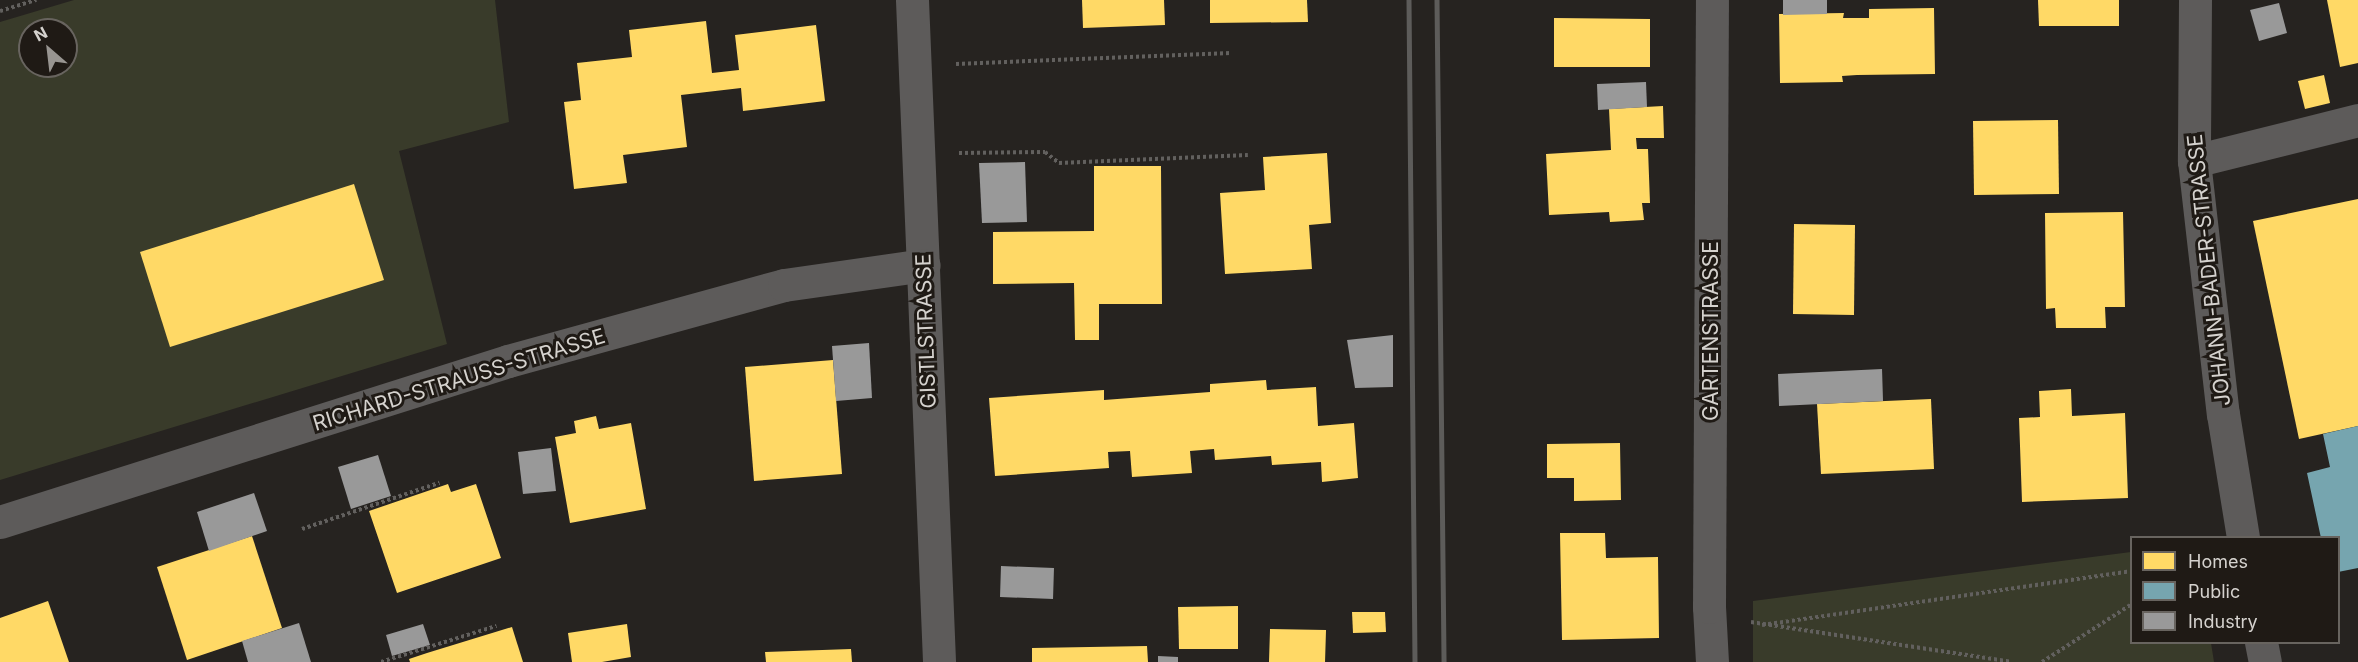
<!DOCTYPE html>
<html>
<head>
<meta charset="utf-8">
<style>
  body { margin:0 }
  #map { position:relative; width:2358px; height:662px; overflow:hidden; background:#262320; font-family:Inter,sans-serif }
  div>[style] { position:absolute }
  .green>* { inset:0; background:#393b2a }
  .homes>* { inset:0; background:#ffd966 }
  .public>* { inset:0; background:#76a5af }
  .industry>* { inset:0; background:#999 }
  .path>* { height:4px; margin-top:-2px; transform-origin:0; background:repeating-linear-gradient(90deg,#62605e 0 3px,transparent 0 6px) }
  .minor>* { height:33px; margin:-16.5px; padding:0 16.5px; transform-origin:16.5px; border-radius:16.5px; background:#5d5b5a }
  .rail>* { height:4.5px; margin:-2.25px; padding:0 2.25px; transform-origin:2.25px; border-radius:2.25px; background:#5d5c5a }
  span { translate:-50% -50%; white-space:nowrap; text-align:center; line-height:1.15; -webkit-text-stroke:6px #1f1a15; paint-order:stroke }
  .street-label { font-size:21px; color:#d5d2ce }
  .legend { position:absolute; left:2130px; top:536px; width:210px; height:108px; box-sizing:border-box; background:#1f1a15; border:2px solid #68645f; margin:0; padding:8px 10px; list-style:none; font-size:18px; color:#d5d2ce }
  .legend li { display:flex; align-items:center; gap:12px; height:30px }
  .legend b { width:30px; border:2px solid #68645f }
  .north { position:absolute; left:18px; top:18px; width:60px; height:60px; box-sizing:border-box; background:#1f1a15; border:2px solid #68645f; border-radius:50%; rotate:332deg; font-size:16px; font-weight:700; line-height:24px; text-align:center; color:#d5d2ce }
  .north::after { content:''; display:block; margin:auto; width:21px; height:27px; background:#989591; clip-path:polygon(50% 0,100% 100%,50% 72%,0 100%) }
</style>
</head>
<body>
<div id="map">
  <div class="green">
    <div style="clip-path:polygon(evenodd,74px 0,495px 0,509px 122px,399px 151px,447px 344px,0 480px,0 22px,74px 0,30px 30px,66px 30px,66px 66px,30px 66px,30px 30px)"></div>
    <div style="clip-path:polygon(2131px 552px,2132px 642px,2211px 643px,2214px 662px,1753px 662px,1753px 601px)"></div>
  </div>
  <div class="homes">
    <div style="clip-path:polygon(1082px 0,1164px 0,1165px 25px,1083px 28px)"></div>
    <div style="clip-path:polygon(1210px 0,1307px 0,1308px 22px,1210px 23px)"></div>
    <div style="clip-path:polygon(2038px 0,2119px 0,2119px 26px,2039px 26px)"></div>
    <div style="clip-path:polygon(2327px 0,2358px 0,2358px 63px,2340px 67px)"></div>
    <div style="clip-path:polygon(1934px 8px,1935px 74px,1857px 75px,1842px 76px,1843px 82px,1780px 83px,1779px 14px,1844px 13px,1843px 18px,1869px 18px,1869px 9px)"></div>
    <div style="clip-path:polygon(1554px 18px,1650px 19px,1650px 67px,1554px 67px)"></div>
    <div style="clip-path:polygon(706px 21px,712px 73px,739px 70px,735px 35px,816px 25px,825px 101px,743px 111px,741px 88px,681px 95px,687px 147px,623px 155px,627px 183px,574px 189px,564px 102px,581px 100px,577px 63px,632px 57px,629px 30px)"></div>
    <div style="clip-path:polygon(2324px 75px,2330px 103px,2305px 109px,2298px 81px)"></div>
    <div style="clip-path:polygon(1663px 106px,1664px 138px,1636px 138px,1637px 149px,1648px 149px,1650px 203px,1642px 203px,1644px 220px,1610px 222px,1609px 212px,1549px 215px,1546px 154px,1611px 150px,1609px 109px)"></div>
    <div style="clip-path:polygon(2058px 120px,2059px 194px,1974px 195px,1973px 121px)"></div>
    <div style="clip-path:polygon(1327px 153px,1331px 223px,1309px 225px,1312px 269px,1225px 274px,1220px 193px,1265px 190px,1263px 157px)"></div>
    <div style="clip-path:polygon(1094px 166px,1161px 166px,1162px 304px,1099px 304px,1099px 340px,1075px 340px,1074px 283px,993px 284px,993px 232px,1094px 231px)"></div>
    <div style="clip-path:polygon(354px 184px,384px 280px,170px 347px,140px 252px)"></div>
    <div style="clip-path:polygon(2358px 199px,2358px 426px,2299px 439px,2253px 221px)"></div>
    <div style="clip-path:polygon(2123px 212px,2125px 307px,2105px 307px,2106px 328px,2056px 328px,2055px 308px,2046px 309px,2045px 213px)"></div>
    <div style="clip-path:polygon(1794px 224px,1855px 225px,1854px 315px,1793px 314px)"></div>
    <div style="clip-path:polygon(833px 360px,842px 474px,754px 481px,745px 367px)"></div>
    <div style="clip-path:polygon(1266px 380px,1267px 390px,1316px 387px,1318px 426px,1354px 423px,1358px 478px,1322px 482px,1321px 462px,1272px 465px,1271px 456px,1215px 460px,1214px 449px,1190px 451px,1192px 473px,1132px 477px,1130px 451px,1108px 452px,1109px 468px,995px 476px,989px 398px,1104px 390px,1104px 400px,1210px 392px,1210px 384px)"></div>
    <div style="clip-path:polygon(2071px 389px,2072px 416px,2125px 413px,2128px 498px,2022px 502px,2019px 418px,2040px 417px,2039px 391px)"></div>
    <div style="clip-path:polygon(1931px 399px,1934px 469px,1821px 474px,1817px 404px)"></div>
    <div style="clip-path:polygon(596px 416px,599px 429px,631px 423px,646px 509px,570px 523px,555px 437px,576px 433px,574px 421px)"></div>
    <div style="clip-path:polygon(1620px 443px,1621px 500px,1574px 501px,1574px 478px,1547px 478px,1547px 444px)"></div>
    <div style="clip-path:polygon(448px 484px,451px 492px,476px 484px,501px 558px,397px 593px,369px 511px)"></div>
    <div style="clip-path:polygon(1560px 533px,1605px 533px,1606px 558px,1658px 557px,1659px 638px,1562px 640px)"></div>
    <div style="clip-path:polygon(252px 536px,282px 628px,187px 660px,157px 567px)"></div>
    <div style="clip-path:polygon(48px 601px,69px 662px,0 662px,0 618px)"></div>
    <div style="clip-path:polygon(1238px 606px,1238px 649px,1179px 649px,1178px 607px)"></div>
    <div style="clip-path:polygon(1352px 612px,1385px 612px,1386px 632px,1353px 633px)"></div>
    <div style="clip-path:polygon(627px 624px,631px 657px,602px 662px,572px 662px,568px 633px)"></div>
    <div style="clip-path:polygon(512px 627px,523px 662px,410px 662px,409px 659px,427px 653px)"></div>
    <div style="clip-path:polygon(1270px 629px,1326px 630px,1325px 662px,1269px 662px)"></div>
    <div style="clip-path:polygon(1147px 646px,1148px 662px,1032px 662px,1032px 648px)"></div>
    <div style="clip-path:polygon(851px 649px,852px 662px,766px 662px,765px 652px)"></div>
  </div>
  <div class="public">
    <div style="clip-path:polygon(2358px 426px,2358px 568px,2338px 572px,2338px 538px,2321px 538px,2307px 473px,2330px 467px,2323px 434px)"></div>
  </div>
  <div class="industry">
    <div style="clip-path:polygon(1783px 0,1827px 0,1827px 14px,1783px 15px)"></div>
    <div style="clip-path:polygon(2279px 3px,2287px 33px,2259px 41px,2250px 10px)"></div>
    <div style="clip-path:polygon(1646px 82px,1647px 107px,1598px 110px,1597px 84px)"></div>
    <div style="clip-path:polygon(1025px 162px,1027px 222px,982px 223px,979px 163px)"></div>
    <div style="clip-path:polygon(1393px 335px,1393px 387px,1355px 388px,1347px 340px)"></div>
    <div style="clip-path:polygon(869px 343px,872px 398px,836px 401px,832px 346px)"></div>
    <div style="clip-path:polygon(1882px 369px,1883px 401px,1779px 406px,1778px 374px)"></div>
    <div style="clip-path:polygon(551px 448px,556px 491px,523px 494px,518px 452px)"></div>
    <div style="clip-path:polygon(378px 455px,391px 496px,351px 509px,338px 467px)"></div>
    <div style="clip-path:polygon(254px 493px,267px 531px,209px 551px,197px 512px)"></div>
    <div style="clip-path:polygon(1001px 566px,1054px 568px,1053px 599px,1000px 597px)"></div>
    <div style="clip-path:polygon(299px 623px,311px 662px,248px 662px,242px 641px)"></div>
    <div style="clip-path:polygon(423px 624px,430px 645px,392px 656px,386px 635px)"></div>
    <div style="clip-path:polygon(1158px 656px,1178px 657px,1178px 662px,1158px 662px)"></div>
  </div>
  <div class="path">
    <div style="left:0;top:11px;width:38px;rotate:-17deg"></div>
    <div style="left:956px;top:64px;width:275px;rotate:-2.3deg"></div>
    <div style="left:959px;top:153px;width:86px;rotate:-0.7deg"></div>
    <div style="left:1045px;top:152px;width:18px;rotate:38deg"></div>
    <div style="left:1059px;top:163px;width:189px;rotate:-2.4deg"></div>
    <div style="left:302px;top:529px;width:145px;rotate:-18.6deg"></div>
    <div style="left:1751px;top:622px;width:263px;rotate:8.7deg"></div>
    <div style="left:1762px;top:625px;width:374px;rotate:-8.3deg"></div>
    <div style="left:381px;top:662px;width:121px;rotate:-17.4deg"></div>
    <div style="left:2042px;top:662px;width:107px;rotate:-32.8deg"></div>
  </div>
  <div class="minor">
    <div style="left:912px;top:0;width:663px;rotate:87.66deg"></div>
    <div style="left:2195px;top:0;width:161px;rotate:90.4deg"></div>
    <div style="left:2194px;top:161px;width:255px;rotate:83.5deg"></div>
    <div style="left:2223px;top:414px;width:126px;rotate:80.8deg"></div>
    <div style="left:2194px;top:161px;width:169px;rotate:-14deg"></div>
    <div style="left:0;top:522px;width:533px;rotate:-17.58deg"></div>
    <div style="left:508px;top:361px;width:286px;rotate:-15.4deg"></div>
    <div style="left:784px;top:285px;width:141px;rotate:-8.1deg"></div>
    <div style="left:2261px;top:642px;width:20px;rotate:79deg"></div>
    <div style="left:1712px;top:662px;width:55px;rotate:-93.1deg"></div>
    <div style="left:1709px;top:607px;width:607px;rotate:-89.72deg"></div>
  </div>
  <div class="rail">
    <div style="left:1409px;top:0;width:662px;rotate:89.48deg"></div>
    <div style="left:1437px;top:0;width:662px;rotate:89.39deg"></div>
  </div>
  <div class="street-label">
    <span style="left:2209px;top:270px;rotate:-96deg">JOHANN-BADER-STRASSE</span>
    <span style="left:926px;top:331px;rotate:-92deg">GISTLSTRASSE</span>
    <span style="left:1711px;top:331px;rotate:-90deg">GARTENSTRASSE</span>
    <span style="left:459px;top:380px;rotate:-17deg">RICHARD-STRAUSS-STRASSE</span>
  </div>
  <ul class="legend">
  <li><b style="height:16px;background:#ffd966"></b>Homes</li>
  <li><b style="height:16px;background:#76a5af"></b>Public</li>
  <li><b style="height:16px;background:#999"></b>Industry</li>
  </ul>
  <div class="north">N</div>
</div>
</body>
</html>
